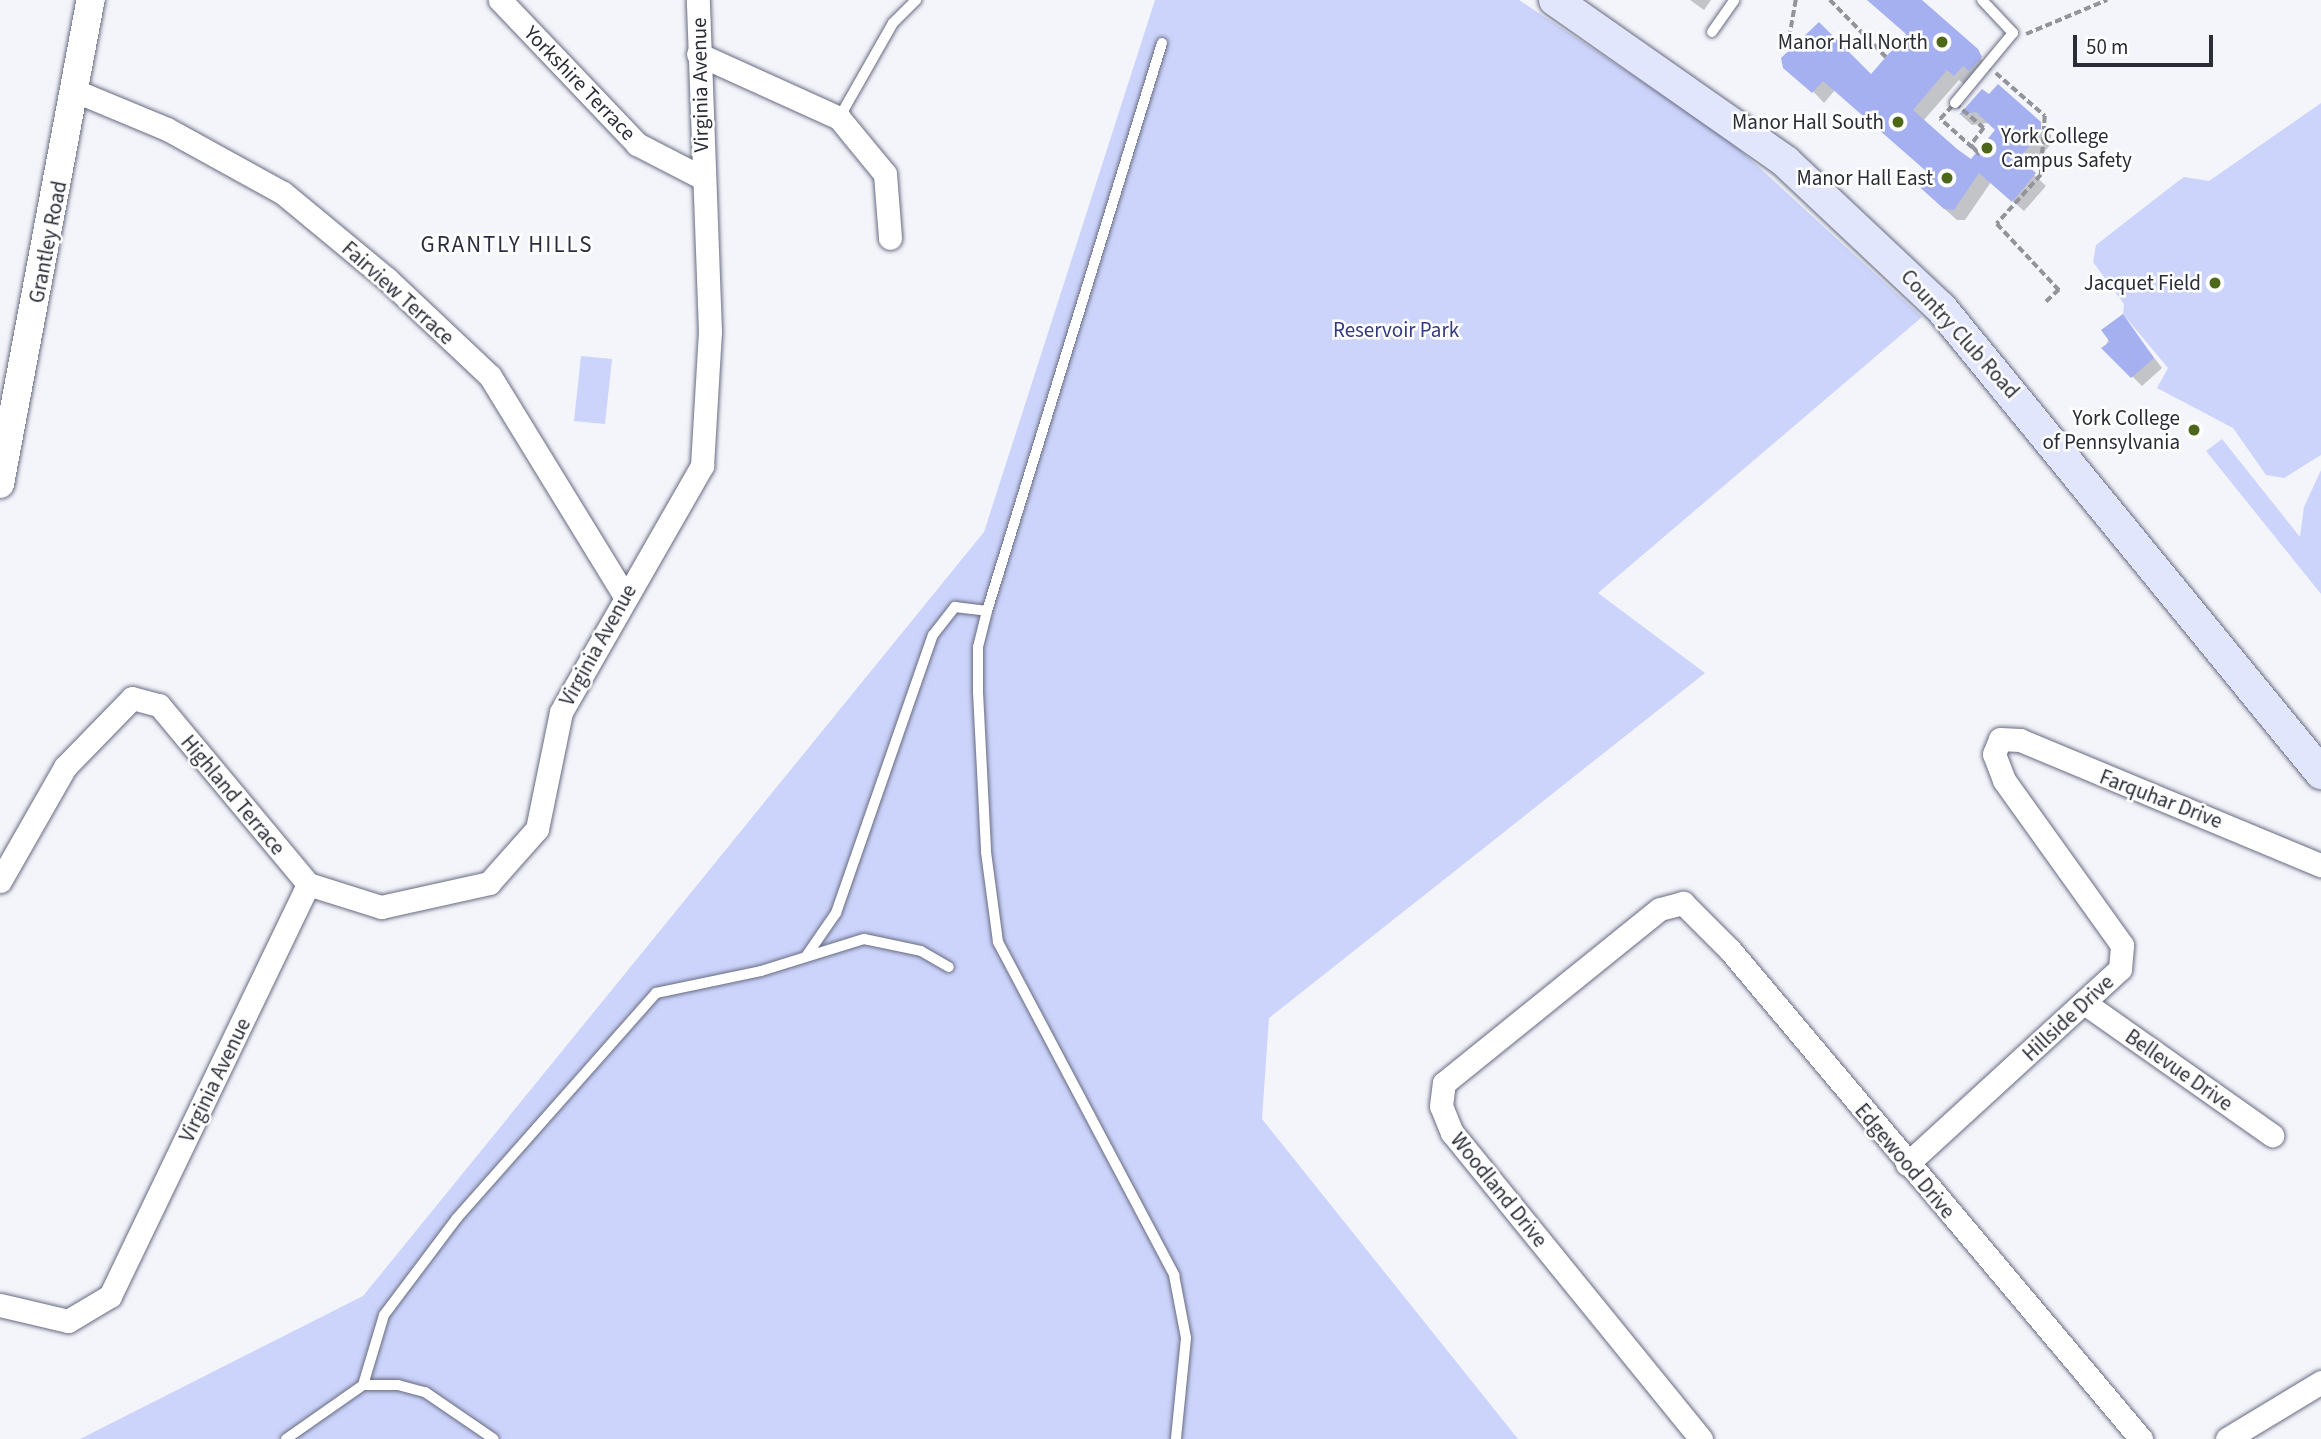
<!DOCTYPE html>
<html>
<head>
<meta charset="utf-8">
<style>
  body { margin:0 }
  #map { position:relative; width:2321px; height:1439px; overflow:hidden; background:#f4f5fa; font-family:"Source Sans 3",sans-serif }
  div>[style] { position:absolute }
  .green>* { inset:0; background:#ccd4fb }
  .shadow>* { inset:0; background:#0003 }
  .building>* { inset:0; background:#a5b0f0 }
  .path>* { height:3.5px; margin-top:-1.75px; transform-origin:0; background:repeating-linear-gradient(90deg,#92939b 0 7px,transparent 0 10.5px) }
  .roads { filter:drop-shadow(0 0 2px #676b82) drop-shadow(0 0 2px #676b82) }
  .service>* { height:10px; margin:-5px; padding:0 5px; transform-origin:5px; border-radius:5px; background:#fff }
  .minor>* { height:23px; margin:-11.5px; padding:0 11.5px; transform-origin:11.5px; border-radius:11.5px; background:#fff }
  .tertiary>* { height:28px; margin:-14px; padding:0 14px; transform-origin:14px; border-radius:14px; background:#fff }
  .secondary>* { height:32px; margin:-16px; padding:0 16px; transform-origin:16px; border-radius:16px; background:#e2e6fc }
  .dots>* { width:19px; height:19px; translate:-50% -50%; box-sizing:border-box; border:4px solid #fff; border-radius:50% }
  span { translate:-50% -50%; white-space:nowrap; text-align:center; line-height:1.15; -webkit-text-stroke:5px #fff; paint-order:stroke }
  .poi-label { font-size:21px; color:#2a2c36 }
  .right { translate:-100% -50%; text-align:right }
  .left { translate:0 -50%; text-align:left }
  .street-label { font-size:21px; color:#2a2c36 }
  .park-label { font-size:21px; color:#343983 }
  .neighbourhood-label { font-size:23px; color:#2b2e41; letter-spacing:2px }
  .scale { position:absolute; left:2073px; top:35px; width:140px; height:32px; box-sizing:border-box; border:4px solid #2a2c36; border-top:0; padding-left:9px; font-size:21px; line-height:24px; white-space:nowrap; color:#2a2c36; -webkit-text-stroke:5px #fff; paint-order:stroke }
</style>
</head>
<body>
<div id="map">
  <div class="green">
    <div style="clip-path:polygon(1155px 0,1519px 0,1726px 137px,1922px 317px,1598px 593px,1705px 673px,1269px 1018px,1262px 1119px,1518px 1439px,80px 1439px,363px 1296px,984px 532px)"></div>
    <div style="clip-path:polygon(2321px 103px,2321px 455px,2284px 478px,2266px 475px,2233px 428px,2157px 388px,2168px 368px,2123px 314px,2124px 304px,2093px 262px,2096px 245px,2177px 182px,2184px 177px,2209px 181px)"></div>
    <div style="clip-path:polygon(581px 356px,612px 359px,605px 424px,574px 421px)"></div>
    <div style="clip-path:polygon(2222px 439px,2300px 537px,2304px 507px,2321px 470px,2321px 594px,2206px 451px)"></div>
  </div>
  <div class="shadow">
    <div style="clip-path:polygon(1690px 0,1711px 0,1704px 10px)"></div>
    <div style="clip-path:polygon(1868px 0,1917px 0,1992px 69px,1966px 86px,1959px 80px,1923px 121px,1971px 161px,1997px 130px,1988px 123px,1972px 125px,1961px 115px,1982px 91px,2051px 135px,2051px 144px,2029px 170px,2046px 186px,2024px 211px,1991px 182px,1965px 220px,1957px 220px,1928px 194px,1928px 172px,1835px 90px,1824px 103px,1783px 59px,1871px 77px,1908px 35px)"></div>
    <div style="clip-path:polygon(2122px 316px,2162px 368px,2142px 386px,2104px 348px)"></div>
  </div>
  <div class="building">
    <div style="clip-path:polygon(1867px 0,1922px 0,1978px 49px,1982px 57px,1969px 71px,1963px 66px,1954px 76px,1947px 70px,1913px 110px,1957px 149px,1971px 159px,1995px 130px,1976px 112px,1959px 115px,1982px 89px,1989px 94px,1998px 84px,2041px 122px,2041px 133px,2019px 158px,2036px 173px,2012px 202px,1979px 173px,1954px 210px,1944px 209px,1915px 183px,1926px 171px,1823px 81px,1812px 93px,1783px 68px,1781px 58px,1819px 22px,1871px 74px,1906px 34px)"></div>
    <div style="clip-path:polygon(2123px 314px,2154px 358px,2131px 378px,2101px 348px,2110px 342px,2101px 330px)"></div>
  </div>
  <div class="path">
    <div style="left:1796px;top:0;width:41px;rotate:99.9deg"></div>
    <div style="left:1789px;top:40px;width:11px;rotate:45deg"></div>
    <div style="left:1830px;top:0;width:80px;rotate:45.5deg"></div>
    <div style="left:2026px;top:34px;width:88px;rotate:-22.8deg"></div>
    <div style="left:1996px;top:73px;width:65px;rotate:41.3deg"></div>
    <div style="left:2045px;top:116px;width:59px;rotate:93.9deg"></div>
    <div style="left:2041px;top:175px;width:66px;rotate:131.9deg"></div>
    <div style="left:1997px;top:224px;width:91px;rotate:46.8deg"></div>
    <div style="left:2059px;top:290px;width:19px;rotate:137deg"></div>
    <div style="left:1955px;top:103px;width:38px;rotate:41deg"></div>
    <div style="left:1984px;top:128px;width:21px;rotate:127deg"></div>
    <div style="left:1971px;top:145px;width:13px;rotate:48deg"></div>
    <div style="left:1980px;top:155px;width:54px;rotate:-138deg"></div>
    <div style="left:1940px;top:119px;width:22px;rotate:-47deg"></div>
  </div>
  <div class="roads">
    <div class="service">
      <div style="left:1712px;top:32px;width:39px;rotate:-55deg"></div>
      <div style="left:1162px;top:43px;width:594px;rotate:107.12deg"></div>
      <div style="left:987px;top:611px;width:37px;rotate:104deg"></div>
      <div style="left:978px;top:647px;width:45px;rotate:90deg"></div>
      <div style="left:978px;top:692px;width:160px;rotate:87.1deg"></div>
      <div style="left:986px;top:852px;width:91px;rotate:82.4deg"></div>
      <div style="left:998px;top:942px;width:377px;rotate:62.1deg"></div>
      <div style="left:1174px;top:1275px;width:64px;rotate:79.2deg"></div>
      <div style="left:1186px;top:1338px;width:101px;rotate:95.7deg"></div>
      <div style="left:1955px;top:103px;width:91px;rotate:-50.4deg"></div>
      <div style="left:2013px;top:33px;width:45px;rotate:-133.2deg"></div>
      <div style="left:839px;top:118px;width:109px;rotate:-60.4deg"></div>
      <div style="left:893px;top:23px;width:33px;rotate:-45deg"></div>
      <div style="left:807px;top:955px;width:51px;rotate:-55.4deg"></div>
      <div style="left:836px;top:913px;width:294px;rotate:-70.8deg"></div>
      <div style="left:933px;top:635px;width:36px;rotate:-52deg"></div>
      <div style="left:955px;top:607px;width:32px;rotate:7deg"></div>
      <div style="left:363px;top:1385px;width:73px;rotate:-73.3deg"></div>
      <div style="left:384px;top:1315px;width:121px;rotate:-53deg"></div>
      <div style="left:457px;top:1218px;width:300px;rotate:-48.5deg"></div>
      <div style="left:656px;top:993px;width:107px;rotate:-11.8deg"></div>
      <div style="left:761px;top:971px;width:108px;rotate:-17.3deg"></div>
      <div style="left:864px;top:939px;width:58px;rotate:11.9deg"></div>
      <div style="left:921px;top:951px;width:32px;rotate:30deg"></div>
      <div style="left:286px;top:1439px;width:94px;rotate:-35deg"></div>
      <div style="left:363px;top:1385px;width:35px"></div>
      <div style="left:398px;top:1385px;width:28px;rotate:15deg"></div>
      <div style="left:425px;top:1392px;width:83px;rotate:34.3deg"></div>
    </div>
    <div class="minor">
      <div style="left:500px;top:0;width:199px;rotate:46.4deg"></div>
      <div style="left:637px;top:144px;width:74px;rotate:27.3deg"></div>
      <div style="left:698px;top:54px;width:155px;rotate:24.4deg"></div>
      <div style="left:839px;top:118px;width:72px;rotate:50.6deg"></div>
      <div style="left:885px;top:174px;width:64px;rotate:85.5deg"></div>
      <div style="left:78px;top:92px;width:96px;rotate:22.6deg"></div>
      <div style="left:167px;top:129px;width:132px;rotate:28.9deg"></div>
      <div style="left:283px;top:193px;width:135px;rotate:39.6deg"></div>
      <div style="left:387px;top:279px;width:141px;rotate:43.3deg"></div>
      <div style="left:490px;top:376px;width:258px;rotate:58.5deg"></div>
      <div style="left:0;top:881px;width:131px;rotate:-60.3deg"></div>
      <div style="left:65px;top:767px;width:96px;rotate:-45.8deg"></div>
      <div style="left:132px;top:698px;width:28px;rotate:15deg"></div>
      <div style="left:159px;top:705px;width:233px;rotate:50.2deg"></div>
      <div style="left:2086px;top:1004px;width:228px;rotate:35.2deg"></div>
      <div style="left:1907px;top:1164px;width:289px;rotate:-42.5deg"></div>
      <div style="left:2120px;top:969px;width:24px;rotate:-85deg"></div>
      <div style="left:2122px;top:945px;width:203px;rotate:-125.6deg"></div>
      <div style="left:2004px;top:780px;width:28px;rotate:-111deg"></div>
      <div style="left:1994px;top:754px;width:16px;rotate:-68deg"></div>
      <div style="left:2000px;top:739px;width:20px;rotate:3deg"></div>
      <div style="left:2020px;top:740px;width:326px;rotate:22.6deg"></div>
      <div style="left:0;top:1305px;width:70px;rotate:13.2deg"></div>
      <div style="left:68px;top:1321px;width:49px;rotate:-30.8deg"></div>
      <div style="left:110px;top:1296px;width:457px;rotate:-64.3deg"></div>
      <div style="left:308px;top:884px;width:77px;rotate:17.5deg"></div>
      <div style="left:381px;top:907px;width:111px;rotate:-12.5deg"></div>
      <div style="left:489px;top:883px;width:72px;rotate:-48.4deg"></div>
      <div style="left:537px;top:829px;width:119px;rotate:-78.4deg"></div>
      <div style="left:561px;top:712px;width:284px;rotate:-60.2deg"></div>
      <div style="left:702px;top:466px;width:134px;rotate:-86.6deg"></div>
      <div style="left:710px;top:332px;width:332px;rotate:-92.1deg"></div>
      <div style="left:1701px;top:1439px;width:395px;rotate:-129.1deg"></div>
      <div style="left:1452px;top:1133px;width:29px;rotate:-112deg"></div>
      <div style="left:1441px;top:1106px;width:23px;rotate:-83deg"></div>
      <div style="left:1444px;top:1083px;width:277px;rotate:-38.9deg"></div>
      <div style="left:1660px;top:909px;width:24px;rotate:-15deg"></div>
      <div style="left:1683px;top:903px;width:66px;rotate:45deg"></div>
      <div style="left:1730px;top:950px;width:639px;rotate:49.95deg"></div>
      <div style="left:2227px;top:1439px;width:110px;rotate:-31.2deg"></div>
    </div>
    <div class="tertiary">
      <div style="left:0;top:484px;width:492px;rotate:-79.4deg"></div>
    </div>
    <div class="secondary">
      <div style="left:1555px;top:0;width:282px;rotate:35deg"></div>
      <div style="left:1786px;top:162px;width:213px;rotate:43.3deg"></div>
      <div style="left:1941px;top:308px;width:601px;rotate:50.74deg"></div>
    </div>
  </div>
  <div class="dots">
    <div style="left:1942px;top:42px;background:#4d6819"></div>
    <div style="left:1898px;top:122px;background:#4d6819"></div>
    <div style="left:1987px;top:148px;background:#4d6819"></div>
    <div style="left:1947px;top:178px;background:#4d6819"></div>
    <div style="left:2215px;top:283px;background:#4d6819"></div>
    <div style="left:2194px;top:430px;background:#4d6819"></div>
  </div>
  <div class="poi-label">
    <span class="right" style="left:1928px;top:42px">Manor Hall North</span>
    <span class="right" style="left:1884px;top:122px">Manor Hall South</span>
    <span class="left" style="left:2001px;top:148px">York College<br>Campus Safety</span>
    <span class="right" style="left:1933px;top:178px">Manor Hall East</span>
    <span class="right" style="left:2201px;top:283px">Jacquet Field</span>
    <span class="right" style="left:2180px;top:430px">York College<br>of Pennsylvania</span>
  </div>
  <div class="street-label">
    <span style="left:580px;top:83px;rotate:46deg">Yorkshire Terrace</span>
    <span style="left:700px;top:85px;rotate:-91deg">Virginia Avenue</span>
    <span style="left:48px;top:242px;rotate:-79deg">Grantley Road</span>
    <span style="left:398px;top:293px;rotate:42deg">Fairview Terrace</span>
    <span style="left:1960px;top:334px;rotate:48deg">Country Club Road</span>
    <span style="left:598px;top:645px;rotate:-61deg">Virginia Avenue</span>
    <span style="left:233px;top:795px;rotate:50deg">Highland Terrace</span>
    <span style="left:2161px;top:799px;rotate:21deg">Farquhar Drive</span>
    <span style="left:2068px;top:1018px;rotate:-43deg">Hillside Drive</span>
    <span style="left:2179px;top:1070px;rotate:35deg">Bellevue Drive</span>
    <span style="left:215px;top:1080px;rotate:-64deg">Virginia Avenue</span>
    <span style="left:1905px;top:1161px;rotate:50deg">Edgewood Drive</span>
    <span style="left:1499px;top:1190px;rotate:51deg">Woodland Drive</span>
  </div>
  <div class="park-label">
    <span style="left:1396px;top:330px">Reservoir Park</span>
  </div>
  <div class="neighbourhood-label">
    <span style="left:507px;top:245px">GRANTLY HILLS</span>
  </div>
  <div class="scale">50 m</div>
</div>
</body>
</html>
